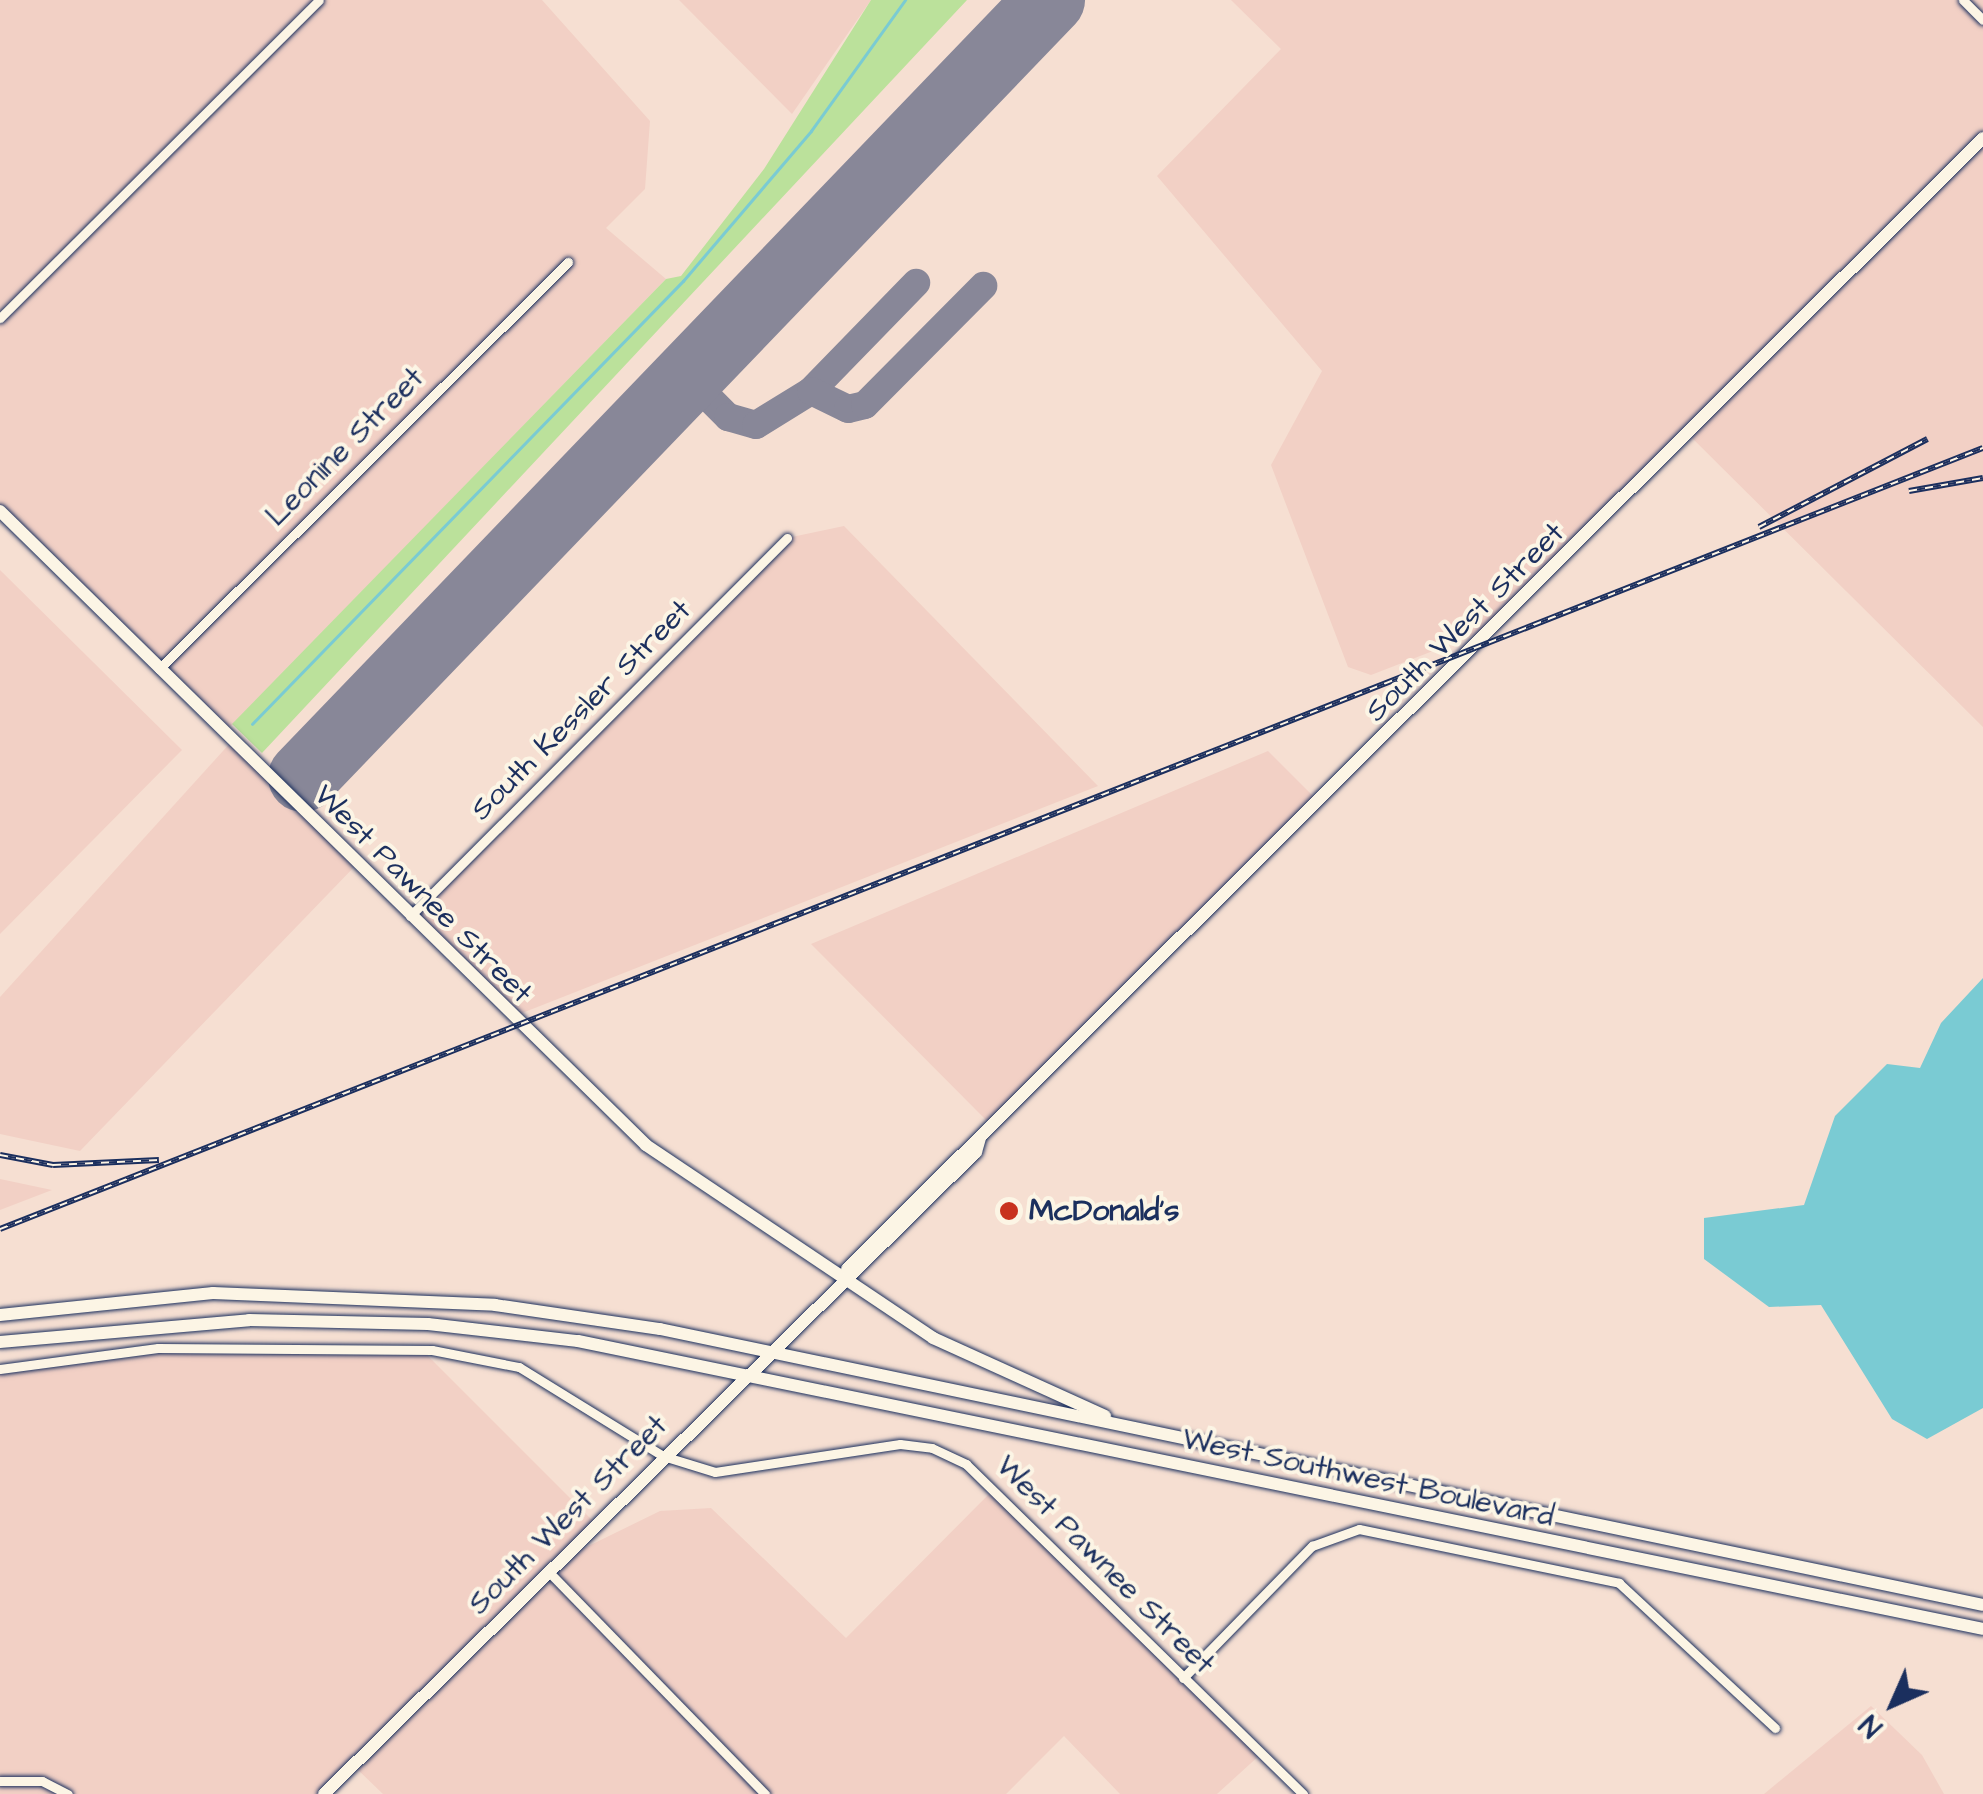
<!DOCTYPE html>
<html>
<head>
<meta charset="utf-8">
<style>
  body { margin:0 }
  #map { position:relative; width:1983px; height:1794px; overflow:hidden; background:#f6dfd2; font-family:"Architects Daughter",sans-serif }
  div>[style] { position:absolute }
  .built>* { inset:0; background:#f2d0c5 }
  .green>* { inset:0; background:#bbe19b }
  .water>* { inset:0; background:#7acbd3 }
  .stream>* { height:2.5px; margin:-1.25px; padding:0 1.25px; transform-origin:1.25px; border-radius:1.25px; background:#7acbd3 }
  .taxiway>* { height:28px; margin:-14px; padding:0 14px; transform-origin:14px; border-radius:14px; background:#888798 }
  .runway>* { height:70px; margin:-35px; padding:0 35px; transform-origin:35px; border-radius:35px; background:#888798 }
  .roads { filter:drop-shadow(0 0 2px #1b2f5e) drop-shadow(0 0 2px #1b2f5e) }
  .street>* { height:9px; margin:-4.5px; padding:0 4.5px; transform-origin:4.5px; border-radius:4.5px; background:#fcf5e5 }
  .secondary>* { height:12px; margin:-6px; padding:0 6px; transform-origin:6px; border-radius:6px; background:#fcf5e5 }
  .rail>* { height:6px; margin-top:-3px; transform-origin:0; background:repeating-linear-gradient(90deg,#fcf5e5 0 8px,#1b2f5e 0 16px); box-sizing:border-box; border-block:2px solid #1b2f5e }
  .dots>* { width:28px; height:28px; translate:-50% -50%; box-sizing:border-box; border:5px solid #fcf5e5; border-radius:50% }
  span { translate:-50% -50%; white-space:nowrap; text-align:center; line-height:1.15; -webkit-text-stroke:8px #fcf5e5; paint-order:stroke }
  .street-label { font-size:30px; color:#1b2f5e }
  .poi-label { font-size:30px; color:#1b2f5e; font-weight:700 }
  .left { translate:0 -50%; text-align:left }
  .north { position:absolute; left:1843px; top:1654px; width:100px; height:100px; -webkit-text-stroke:8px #fcf5e5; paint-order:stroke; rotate:225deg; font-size:28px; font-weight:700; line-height:40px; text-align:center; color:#1b2f5e }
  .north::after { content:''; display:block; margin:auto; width:35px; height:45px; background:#1b2f5e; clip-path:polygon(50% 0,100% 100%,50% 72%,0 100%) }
</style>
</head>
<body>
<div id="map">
  <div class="built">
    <div style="clip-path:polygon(0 0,542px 0,650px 121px,645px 189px,606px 228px,666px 279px,224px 733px,0 511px)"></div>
    <div style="clip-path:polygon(679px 0,871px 0,792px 114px)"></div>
    <div style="clip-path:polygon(1231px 0,1983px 0,1983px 727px,1688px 434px,1495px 627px,1371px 675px,1348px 667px,1271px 465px,1322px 371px,1157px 176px,1281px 49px)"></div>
    <div style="clip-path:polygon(844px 526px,1098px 786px,512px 1017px,410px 916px,787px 538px)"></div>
    <div style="clip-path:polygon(0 570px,182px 750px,0 934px)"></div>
    <div style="clip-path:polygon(232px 741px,357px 864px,80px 1151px,0 1134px,0 997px)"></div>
    <div style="clip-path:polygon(1268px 751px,1319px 802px,992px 1126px,811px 944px)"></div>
    <div style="clip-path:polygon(0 1179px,52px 1190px,0 1210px)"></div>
    <div style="clip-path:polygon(152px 1349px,422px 1350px,596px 1524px,562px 1559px,660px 1511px,711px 1508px,846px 1638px,993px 1490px,1261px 1754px,1217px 1794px,1120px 1794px,1064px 1736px,1006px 1794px,383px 1794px,356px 1768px,330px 1794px,0 1794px,0 1369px)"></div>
    <div style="clip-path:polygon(1871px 1706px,1922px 1755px,1944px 1794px,1764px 1794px)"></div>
  </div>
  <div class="green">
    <div style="clip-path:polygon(871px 0,967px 0,262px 753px,232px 724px,666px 279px,681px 276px,764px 169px)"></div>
  </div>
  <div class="water">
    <div style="clip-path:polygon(1983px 978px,1983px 1408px,1927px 1439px,1892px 1419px,1821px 1305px,1769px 1307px,1704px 1259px,1704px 1218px,1804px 1205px,1835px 1116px,1887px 1064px,1920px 1068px,1941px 1023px)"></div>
  </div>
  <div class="stream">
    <div style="left:252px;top:724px;width:618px;rotate:-45.79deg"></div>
    <div style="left:683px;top:281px;width:197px;rotate:-49.5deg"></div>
    <div style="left:811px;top:131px;width:161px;rotate:-54.3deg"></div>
  </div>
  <div class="taxiway">
    <div style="left:688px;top:377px;width:57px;rotate:45deg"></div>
    <div style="left:728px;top:417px;width:29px;rotate:16deg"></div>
    <div style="left:756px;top:425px;width:65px;rotate:-31.7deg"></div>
    <div style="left:811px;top:391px;width:151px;rotate:-45.8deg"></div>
    <div style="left:811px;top:391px;width:41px;rotate:25.9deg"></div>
    <div style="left:848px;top:409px;width:17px;rotate:-13deg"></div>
    <div style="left:865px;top:405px;width:168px;rotate:-45.2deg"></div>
  </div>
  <div class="runway">
    <div style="left:303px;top:777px;width:1078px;rotate:-46.13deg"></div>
  </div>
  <div class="roads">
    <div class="street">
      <div style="left:1963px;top:0;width:28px;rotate:45deg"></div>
      <div style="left:0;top:318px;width:450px;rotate:-44.9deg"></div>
      <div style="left:159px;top:669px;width:577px;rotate:-44.86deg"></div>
      <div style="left:410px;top:916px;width:534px;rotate:-45.08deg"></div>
      <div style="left:0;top:1369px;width:159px;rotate:-7.6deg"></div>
      <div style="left:158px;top:1348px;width:274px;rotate:0.4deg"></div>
      <div style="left:432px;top:1350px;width:89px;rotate:11.1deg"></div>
      <div style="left:519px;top:1367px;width:169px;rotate:31.7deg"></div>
      <div style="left:663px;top:1456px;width:54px;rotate:17.1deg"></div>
      <div style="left:715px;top:1472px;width:187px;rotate:-8.6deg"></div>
      <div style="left:900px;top:1444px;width:32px;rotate:7deg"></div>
      <div style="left:932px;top:1448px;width:38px;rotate:25deg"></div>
      <div style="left:966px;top:1464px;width:472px;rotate:44.4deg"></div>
      <div style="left:549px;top:1572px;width:310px;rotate:45.8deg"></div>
      <div style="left:1183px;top:1678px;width:185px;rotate:-45.7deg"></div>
      <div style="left:1312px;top:1546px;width:50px;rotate:-19.9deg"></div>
      <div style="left:1359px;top:1529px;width:266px;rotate:11.7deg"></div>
      <div style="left:1619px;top:1583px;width:213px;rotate:42.9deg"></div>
      <div style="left:0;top:1781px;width:42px"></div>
      <div style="left:42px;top:1781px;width:29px;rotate:27deg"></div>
    </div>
    <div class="secondary">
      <div style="left:0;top:511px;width:905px;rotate:44.46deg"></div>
      <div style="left:646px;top:1145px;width:346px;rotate:33.9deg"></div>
      <div style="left:933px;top:1338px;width:189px;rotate:24.4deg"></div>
      <div style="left:847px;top:1269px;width:1603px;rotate:-44.87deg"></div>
      <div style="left:0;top:1315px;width:214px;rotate:-5.9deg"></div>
      <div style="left:213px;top:1293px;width:282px;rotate:2.4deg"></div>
      <div style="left:495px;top:1305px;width:167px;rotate:8.3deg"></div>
      <div style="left:660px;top:1329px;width:1351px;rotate:11.78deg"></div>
      <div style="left:0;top:1342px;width:250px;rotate:-5deg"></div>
      <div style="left:249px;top:1320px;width:179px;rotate:1.3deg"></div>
      <div style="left:428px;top:1324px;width:151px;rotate:6.5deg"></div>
      <div style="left:578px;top:1341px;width:1434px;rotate:11.58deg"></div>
      <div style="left:324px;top:1794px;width:915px;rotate:-44.56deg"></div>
      <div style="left:976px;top:1152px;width:15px;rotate:-74deg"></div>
    </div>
  </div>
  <div class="rail">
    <div style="left:1909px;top:491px;width:75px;rotate:-10deg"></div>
    <div style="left:1759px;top:527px;width:190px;rotate:-27.6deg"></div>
    <div style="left:0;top:1155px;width:54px;rotate:10.7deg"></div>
    <div style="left:53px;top:1165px;width:106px;rotate:-2.7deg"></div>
    <div style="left:0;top:1229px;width:2131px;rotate:-21.5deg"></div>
  </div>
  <div class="dots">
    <div style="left:1009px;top:1211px;background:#c8321e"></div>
  </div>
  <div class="street-label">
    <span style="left:345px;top:447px;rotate:-45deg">Leonine Street</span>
    <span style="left:1465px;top:622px;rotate:-45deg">South West Street</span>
    <span style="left:581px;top:710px;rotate:-45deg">South Kessler Street</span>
    <span style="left:423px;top:894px;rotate:45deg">West Pawnee Street</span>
    <span style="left:1368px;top:1478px;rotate:12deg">West Southwest Boulevard</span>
    <span style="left:568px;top:1515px;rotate:-45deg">South West Street</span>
    <span style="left:1105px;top:1565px;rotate:45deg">West Pawnee Street</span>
  </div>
  <div class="poi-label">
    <span class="left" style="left:1029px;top:1211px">McDonald's</span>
  </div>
  <div class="north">N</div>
</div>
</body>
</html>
